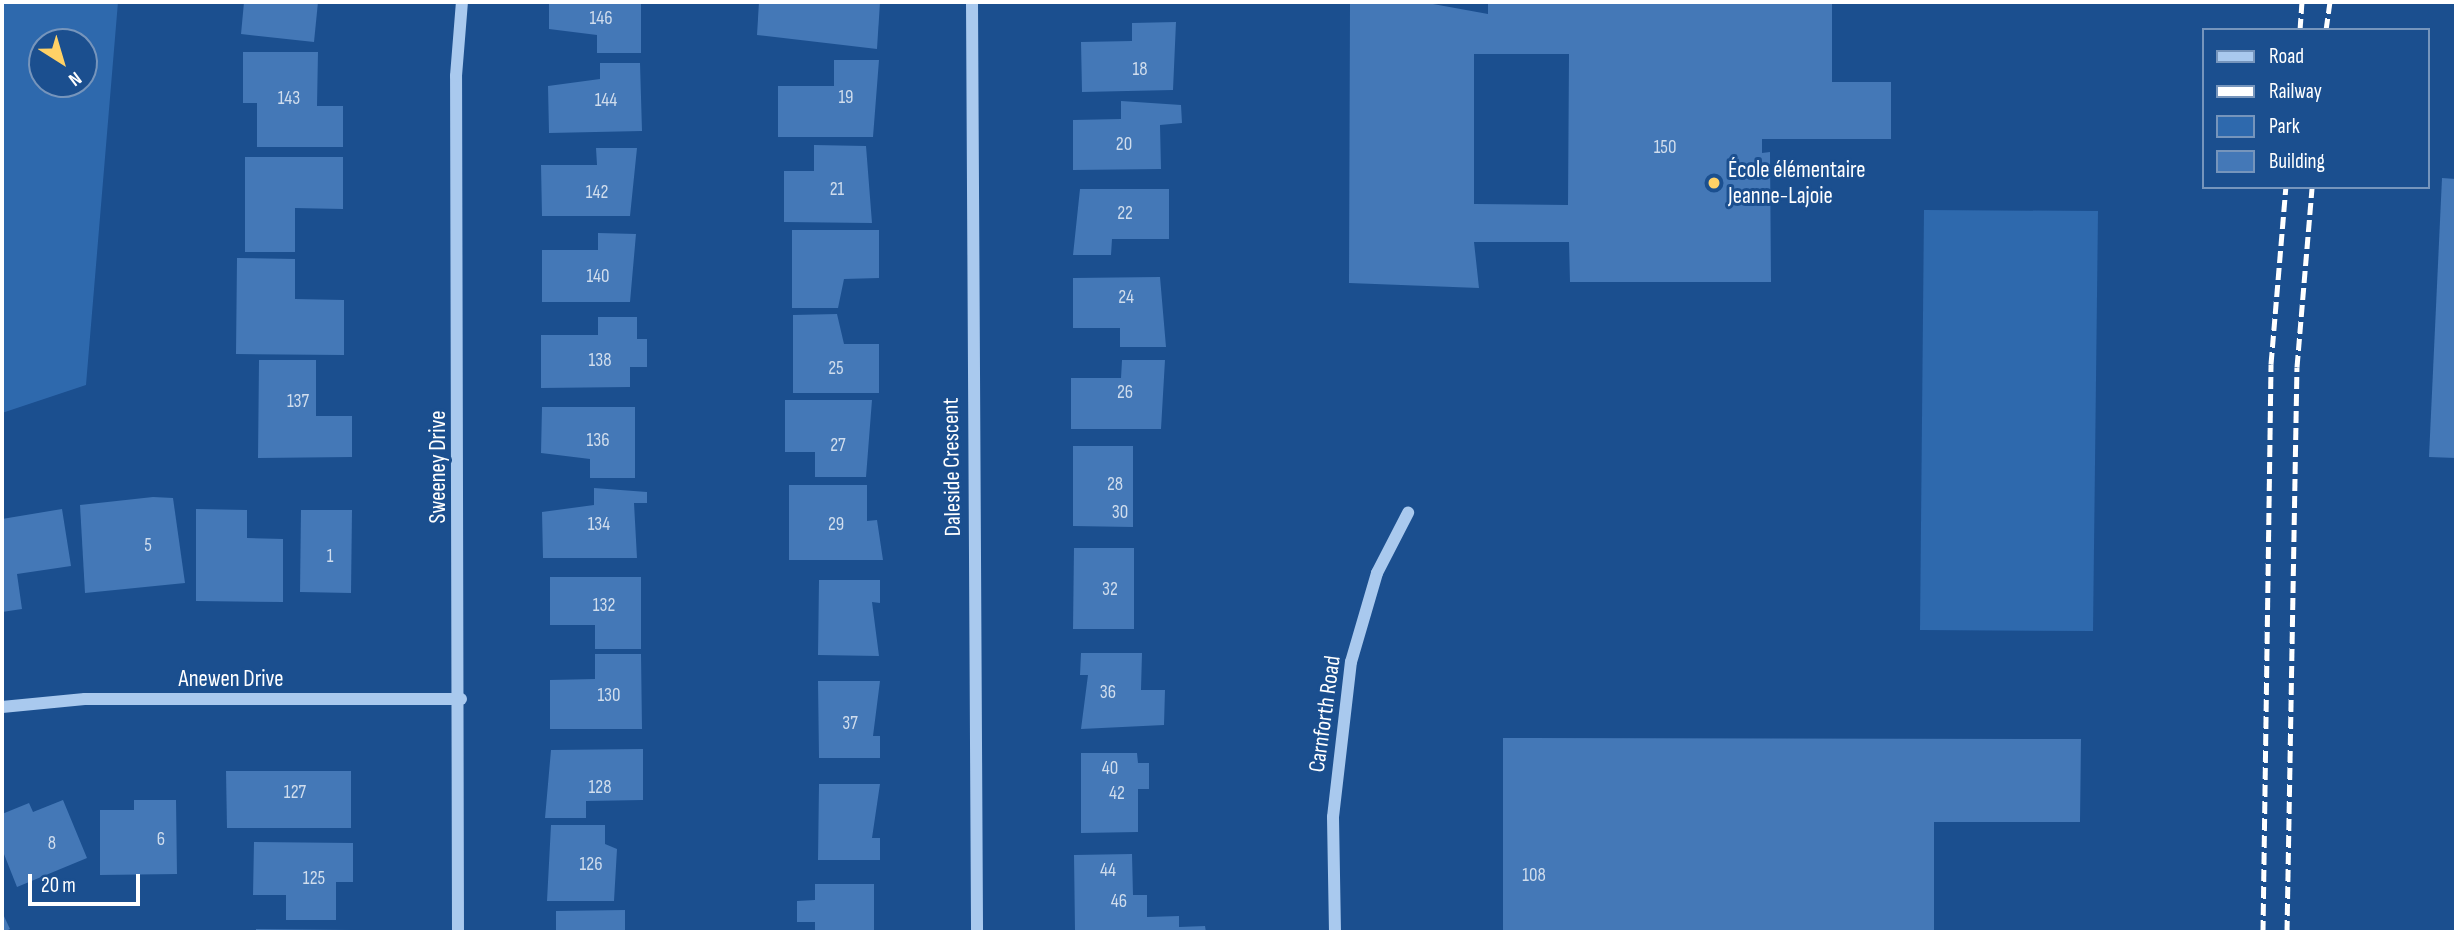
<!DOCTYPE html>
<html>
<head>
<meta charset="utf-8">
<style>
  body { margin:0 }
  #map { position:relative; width:2458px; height:934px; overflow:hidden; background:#1b4f8f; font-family:"Sofia Sans Condensed",sans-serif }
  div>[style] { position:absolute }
  .green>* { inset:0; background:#2e69ad }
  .building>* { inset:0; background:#4478b7 }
  .minor>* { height:12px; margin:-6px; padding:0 6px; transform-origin:6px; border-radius:6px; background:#a9c9ee }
  .rail>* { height:5px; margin-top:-2.5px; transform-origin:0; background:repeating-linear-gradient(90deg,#fff 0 12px,transparent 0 17px) }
  .dots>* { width:19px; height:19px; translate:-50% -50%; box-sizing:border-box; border:4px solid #1b4f8f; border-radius:50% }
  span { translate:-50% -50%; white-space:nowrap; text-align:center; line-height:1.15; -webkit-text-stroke:6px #1b4f8f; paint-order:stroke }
  .number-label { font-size:19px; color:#d0dded }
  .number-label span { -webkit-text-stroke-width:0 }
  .poi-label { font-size:23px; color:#fff }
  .left { translate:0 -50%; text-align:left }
  .street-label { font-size:23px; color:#fff }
  .frame { position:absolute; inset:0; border:4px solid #fff; pointer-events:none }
  .legend { position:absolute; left:2202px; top:28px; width:228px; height:161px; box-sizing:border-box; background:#1b4f8f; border:2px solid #7695bc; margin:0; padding:9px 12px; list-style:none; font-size:21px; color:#fff }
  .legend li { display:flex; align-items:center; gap:14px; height:35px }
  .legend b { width:35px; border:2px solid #7695bc }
  .north { position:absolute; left:28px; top:28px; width:70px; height:70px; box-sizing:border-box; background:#1b4f8f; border:2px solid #7695bc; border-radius:50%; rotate:143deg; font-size:19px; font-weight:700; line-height:28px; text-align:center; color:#fff }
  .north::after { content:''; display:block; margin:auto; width:24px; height:32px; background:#ffd166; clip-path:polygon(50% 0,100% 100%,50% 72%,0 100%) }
  .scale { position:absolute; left:28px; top:874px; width:112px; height:32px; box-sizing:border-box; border:4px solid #fff; border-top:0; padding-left:9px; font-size:21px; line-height:24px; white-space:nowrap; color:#fff; -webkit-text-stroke:5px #1b4f8f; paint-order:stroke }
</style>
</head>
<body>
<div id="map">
  <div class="green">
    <div style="clip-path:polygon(evenodd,2px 2px,118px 2px,86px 385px,2px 413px,2px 2px,42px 42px,84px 42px,84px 84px,42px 84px,42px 42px)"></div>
    <div style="clip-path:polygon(1924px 210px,2098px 211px,2093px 631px,1920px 630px)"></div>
  </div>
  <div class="building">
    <div style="clip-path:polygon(244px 2px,318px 2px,314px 42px,241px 34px)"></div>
    <div style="clip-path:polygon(549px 2px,641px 2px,641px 53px,597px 53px,597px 35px,549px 29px)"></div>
    <div style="clip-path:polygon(759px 2px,880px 2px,877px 49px,757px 35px)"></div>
    <div style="clip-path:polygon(1103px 2px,1146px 2px,1146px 4px,1103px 4px)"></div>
    <div style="clip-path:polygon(evenodd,1350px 2px,1422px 2px,1488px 14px,1488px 2px,1832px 2px,1832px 82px,1891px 82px,1891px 139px,1762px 139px,1762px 153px,1770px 152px,1771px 282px,1570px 282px,1569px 242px,1474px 242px,1479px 288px,1349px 283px,1350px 2px,1474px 54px,1569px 54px,1568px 205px,1474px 204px,1474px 54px)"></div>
    <div style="clip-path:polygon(1176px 22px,1173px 90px,1082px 92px,1081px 42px,1132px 41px,1132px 23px)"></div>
    <div style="clip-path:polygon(243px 52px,318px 52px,317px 106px,343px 106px,343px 147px,257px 147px,257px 103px,243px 103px)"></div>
    <div style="clip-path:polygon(834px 60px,879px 60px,873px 137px,778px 137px,778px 86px,834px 86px)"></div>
    <div style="clip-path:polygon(600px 63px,640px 63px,642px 131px,549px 133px,548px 86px,600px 79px)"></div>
    <div style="clip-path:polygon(1121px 101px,1181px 105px,1182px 123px,1160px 125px,1161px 169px,1073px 170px,1073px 120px,1121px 119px)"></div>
    <div style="clip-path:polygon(814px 145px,866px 146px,872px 223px,784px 222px,784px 171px,814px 171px)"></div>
    <div style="clip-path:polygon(596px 148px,637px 148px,630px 216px,542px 216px,541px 165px,597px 165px)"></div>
    <div style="clip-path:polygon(245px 157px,343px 157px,343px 209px,295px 208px,295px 252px,245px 252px)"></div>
    <div style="clip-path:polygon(2442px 178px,2456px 179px,2456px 458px,2429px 457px)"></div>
    <div style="clip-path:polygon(1080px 189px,1169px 189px,1169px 239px,1112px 239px,1111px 255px,1073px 255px)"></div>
    <div style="clip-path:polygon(792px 230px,879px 230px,879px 278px,844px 279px,838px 308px,792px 308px)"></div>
    <div style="clip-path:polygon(598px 233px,636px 234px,630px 302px,542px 302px,542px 250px,598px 250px)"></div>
    <div style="clip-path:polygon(237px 258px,295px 259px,295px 299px,344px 300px,344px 355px,236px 354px)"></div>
    <div style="clip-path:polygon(1160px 277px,1166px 347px,1120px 347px,1120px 328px,1073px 328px,1073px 278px)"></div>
    <div style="clip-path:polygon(837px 314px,844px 344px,879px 344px,879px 393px,793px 393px,793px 315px)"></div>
    <div style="clip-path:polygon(598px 317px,637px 317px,637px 339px,647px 339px,647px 367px,630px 367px,630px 387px,541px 388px,541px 335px,598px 335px)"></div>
    <div style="clip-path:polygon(259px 360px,316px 360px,316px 416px,352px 416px,352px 457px,258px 458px)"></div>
    <div style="clip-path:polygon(1122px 360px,1165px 360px,1161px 429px,1071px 429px,1071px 378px,1121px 378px)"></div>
    <div style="clip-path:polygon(785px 400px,872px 400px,866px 477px,815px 477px,815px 452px,785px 452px)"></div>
    <div style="clip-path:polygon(542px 407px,635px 407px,635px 478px,590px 478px,590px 459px,541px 453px)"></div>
    <div style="clip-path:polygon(1073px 446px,1133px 446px,1133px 527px,1073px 526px)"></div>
    <div style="clip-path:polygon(789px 485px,867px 485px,867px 521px,877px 520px,883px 560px,789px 560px)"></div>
    <div style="clip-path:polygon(594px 488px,647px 492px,647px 503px,634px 503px,637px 558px,543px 558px,542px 512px,594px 505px)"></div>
    <div style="clip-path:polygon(153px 497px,173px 498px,185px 583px,85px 593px,80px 505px)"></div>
    <div style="clip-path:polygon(62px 509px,71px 566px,17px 574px,22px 609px,2px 612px,2px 519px)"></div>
    <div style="clip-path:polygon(196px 509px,247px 510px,247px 538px,283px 539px,283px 602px,196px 601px)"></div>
    <div style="clip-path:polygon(301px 510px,352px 510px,351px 593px,300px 592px)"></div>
    <div style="clip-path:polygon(1074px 548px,1134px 548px,1134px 629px,1073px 629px)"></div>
    <div style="clip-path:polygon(550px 577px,641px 577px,641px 649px,595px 649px,595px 625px,550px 625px)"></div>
    <div style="clip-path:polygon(819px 580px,880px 580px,880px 603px,872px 602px,879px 656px,818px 655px)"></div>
    <div style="clip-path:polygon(1081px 653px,1142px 653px,1141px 690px,1165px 690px,1164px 725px,1081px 729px,1088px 675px,1080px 675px)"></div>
    <div style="clip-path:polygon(595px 654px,641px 654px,642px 729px,550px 729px,550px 680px,595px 679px)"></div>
    <div style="clip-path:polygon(818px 681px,880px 681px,873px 736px,880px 736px,880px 758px,819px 758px)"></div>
    <div style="clip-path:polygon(1503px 738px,2081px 739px,2080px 822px,1934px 822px,1934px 931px,1503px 932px)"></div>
    <div style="clip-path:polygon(643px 749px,643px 800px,586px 801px,586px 818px,545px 818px,551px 750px)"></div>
    <div style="clip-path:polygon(1081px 753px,1137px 753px,1138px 763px,1149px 763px,1149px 789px,1138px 789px,1138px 832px,1081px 833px)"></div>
    <div style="clip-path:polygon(226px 771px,351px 771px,351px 828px,227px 828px)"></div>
    <div style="clip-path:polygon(819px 784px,880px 784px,872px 838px,880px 838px,880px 860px,818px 860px)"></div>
    <div style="clip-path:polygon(63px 800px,87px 858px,17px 887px,2px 849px,2px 814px,29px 803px,33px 812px)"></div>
    <div style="clip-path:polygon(134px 800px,176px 800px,177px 874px,100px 875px,100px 810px,134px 810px)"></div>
    <div style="clip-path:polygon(551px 825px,605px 825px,605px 844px,617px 849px,614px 901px,547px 901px)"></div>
    <div style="clip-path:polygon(254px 842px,353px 843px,353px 882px,336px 882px,336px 920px,286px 920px,286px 895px,253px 895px)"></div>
    <div style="clip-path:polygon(1132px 854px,1133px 895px,1147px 895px,1147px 917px,1179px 916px,1179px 927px,1205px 926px,1206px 932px,1075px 932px,1074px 855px)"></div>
    <div style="clip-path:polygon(815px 884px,874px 884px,874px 932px,815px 932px,815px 922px,797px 922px,797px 901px,815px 900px)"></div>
    <div style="clip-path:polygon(625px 910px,625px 932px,556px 932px,556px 911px)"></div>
    <div style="clip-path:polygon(2px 912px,10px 929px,4px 932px,2px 932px)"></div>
    <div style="clip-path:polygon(256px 929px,352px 930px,352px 932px,256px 932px)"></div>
  </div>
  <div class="minor">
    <div style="left:972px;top:2px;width:930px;rotate:89.69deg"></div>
    <div style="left:2px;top:707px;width:83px;rotate:-5.5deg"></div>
    <div style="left:85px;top:699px;width:376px"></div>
    <div style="left:458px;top:932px;width:856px;rotate:-90.13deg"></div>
    <div style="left:456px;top:76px;width:74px;rotate:-85.4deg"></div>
    <div style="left:1335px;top:932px;width:115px;rotate:-91deg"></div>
    <div style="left:1333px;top:817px;width:156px;rotate:-83.4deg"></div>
    <div style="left:1351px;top:662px;width:93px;rotate:-73.7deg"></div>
    <div style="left:1377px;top:573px;width:68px;rotate:-62.7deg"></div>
  </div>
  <div class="rail">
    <div style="left:2300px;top:30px;width:28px;rotate:-86deg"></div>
    <div style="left:2326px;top:30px;width:28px;rotate:-82deg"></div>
    <div style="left:2263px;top:932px;width:568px;rotate:-89.19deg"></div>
    <div style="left:2271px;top:364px;width:178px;rotate:-85.2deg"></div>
    <div style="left:2287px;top:932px;width:565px;rotate:-88.99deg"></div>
    <div style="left:2297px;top:367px;width:181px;rotate:-85.2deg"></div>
  </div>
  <div class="dots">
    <div style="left:1714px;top:183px;background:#ffd166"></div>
  </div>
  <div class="number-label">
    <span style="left:601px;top:19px">146</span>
    <span style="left:1140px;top:70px">18</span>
    <span style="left:846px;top:98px">19</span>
    <span style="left:289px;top:99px">143</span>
    <span style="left:606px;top:101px">144</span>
    <span style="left:1124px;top:145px">20</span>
    <span style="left:1665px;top:148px">150</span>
    <span style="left:837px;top:190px">21</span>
    <span style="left:597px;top:193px">142</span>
    <span style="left:1125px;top:214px">22</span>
    <span style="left:598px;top:277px">140</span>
    <span style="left:1126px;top:298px">24</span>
    <span style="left:600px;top:361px">138</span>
    <span style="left:836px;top:369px">25</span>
    <span style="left:1125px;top:393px">26</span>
    <span style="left:298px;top:402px">137</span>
    <span style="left:598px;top:441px">136</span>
    <span style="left:838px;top:446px">27</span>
    <span style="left:1115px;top:485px">28</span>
    <span style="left:1120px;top:513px">30</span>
    <span style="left:599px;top:525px">134</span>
    <span style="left:836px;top:525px">29</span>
    <span style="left:148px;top:546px">5</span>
    <span style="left:330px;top:557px">1</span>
    <span style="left:1110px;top:590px">32</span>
    <span style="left:604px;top:606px">132</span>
    <span style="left:1108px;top:693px">36</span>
    <span style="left:609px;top:696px">130</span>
    <span style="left:850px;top:724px">37</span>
    <span style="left:1110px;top:769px">40</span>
    <span style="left:600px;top:788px">128</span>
    <span style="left:295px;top:793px">127</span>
    <span style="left:1117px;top:794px">42</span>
    <span style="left:161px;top:840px">6</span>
    <span style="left:52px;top:844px">8</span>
    <span style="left:591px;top:865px">126</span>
    <span style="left:1108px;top:871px">44</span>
    <span style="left:1534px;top:876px">108</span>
    <span style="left:314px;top:879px">125</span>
    <span style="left:1119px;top:902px">46</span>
  </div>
  <div class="poi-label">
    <span class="left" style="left:1728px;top:183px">École élémentaire<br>Jeanne-Lajoie</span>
  </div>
  <div class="street-label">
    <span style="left:438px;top:467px;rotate:-90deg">Sweeney Drive</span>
    <span style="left:952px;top:467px;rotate:-91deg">Daleside Crescent</span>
    <span style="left:231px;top:679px">Anewen Drive</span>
    <span style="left:1325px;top:714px;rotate:-82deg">Carnforth Road</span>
  </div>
  <div class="frame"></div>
  <ul class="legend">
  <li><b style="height:9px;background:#a9c9ee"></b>Road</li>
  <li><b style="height:9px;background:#fff"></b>Railway</li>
  <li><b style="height:19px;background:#2e69ad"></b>Park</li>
  <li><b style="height:19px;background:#4478b7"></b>Building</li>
  </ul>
  <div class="north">N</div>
  <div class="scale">20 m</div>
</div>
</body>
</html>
